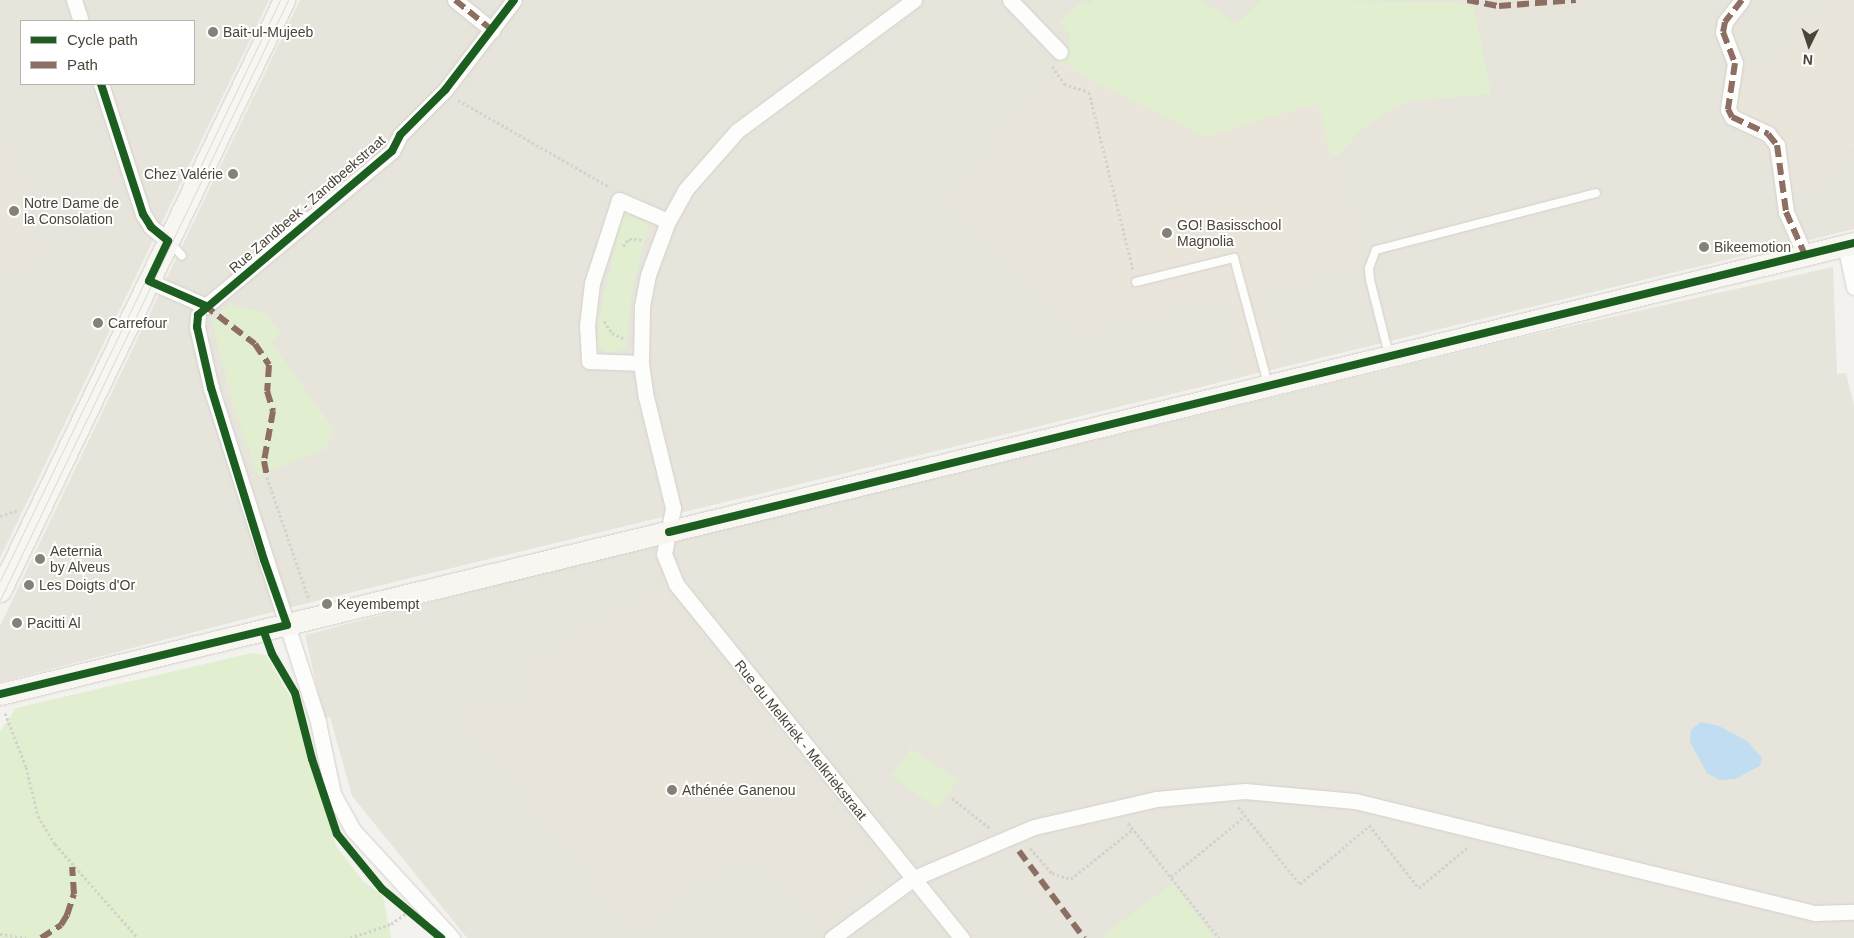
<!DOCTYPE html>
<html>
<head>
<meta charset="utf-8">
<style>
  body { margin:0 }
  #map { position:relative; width:1854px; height:938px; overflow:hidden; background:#f4f2ee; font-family:Arial,sans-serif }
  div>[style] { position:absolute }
  .residential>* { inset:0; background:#e7e4dc }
  .education>* { inset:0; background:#eae5da }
  .green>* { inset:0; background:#e1eecf }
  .water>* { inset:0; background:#c0ddf1 }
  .path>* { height:3px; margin-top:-1.5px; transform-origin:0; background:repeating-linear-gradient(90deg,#d3d2cc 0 2.5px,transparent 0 5px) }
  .roads { filter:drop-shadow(0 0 1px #d2d0cb) drop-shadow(0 0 1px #d2d0cb) }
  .lane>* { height:8px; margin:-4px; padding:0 4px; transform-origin:4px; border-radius:4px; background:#fdfdfc }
  .street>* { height:15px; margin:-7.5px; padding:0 7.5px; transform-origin:7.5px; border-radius:7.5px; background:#fdfdfc }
  .secondary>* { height:21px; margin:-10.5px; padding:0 10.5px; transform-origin:10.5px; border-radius:10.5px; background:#f7f6f1 }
  .tram>* { height:1px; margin:-0.5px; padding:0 0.5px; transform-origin:0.5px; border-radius:0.5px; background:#dbdbda }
  .quiet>* { height:6px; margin-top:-3px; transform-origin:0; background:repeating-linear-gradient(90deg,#8d6e63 0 12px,transparent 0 18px) }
  .cycleway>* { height:8px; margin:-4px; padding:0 4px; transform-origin:4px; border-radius:4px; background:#1b5e20 }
  .dots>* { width:14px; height:14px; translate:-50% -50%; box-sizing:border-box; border:2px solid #fff; border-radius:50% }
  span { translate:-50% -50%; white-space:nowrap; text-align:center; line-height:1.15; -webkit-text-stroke:4px #fff; paint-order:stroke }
  .poi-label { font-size:14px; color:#4b4439 }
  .left { translate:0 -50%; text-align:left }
  .right { translate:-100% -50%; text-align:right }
  .street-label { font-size:14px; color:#4b4439 }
  .legend { position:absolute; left:20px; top:20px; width:175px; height:65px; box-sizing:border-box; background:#fff; border:1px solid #b7b4b0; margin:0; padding:6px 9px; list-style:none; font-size:15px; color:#4b4439 }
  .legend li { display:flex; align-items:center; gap:10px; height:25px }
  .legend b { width:25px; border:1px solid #b7b4b0 }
  .north { position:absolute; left:1784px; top:20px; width:50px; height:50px; -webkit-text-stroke:4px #fff; paint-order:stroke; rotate:184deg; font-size:14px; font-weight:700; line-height:20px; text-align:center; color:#4b4439 }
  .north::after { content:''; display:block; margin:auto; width:18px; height:22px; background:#4b4439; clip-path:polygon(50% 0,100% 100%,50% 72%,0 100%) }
</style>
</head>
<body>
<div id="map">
  <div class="residential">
    <div style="clip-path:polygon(evenodd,0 0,269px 0,0 558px,0 0,21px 21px,194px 21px,194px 84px,21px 84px,21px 21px)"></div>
    <div style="clip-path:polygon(300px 0,1850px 0,1745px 87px,1759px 126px,1771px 127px,1783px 139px,1789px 155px,1791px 195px,1854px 144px,1854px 229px,312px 602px,0 682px,0 626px)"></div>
    <div style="clip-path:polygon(1833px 267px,1837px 374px,1846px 373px,1854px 406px,1854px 938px,467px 938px,352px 796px,330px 717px,324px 718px,305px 635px,511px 581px,1510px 340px)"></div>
  </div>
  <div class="education">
    <div style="clip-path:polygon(1850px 0,1854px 0,1854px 144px,1791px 195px,1789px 155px,1783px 139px,1771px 127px,1736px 117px,1735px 99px,1745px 87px)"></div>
    <div style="clip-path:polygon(1066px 62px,1079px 74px,1206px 136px,1318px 103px,1357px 261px,1256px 285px,1277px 364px,1249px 371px,1229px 289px,1079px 326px,954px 205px)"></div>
    <div style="clip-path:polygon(7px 146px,38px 248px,0 270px,0 148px)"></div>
    <div style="clip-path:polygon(660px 591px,864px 852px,868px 862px,864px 881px,820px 921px,767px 854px,730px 850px,638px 922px,464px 710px,541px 709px,532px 673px,569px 656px,592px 630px,606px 622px,615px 622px)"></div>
  </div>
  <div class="green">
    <div style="clip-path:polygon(1083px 0,1089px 6px,1093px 0,1200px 0,1237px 23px,1261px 0,1458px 2px,1474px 8px,1491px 94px,1414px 101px,1396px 107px,1360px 131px,1339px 155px,1331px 157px,1318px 103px,1206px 137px,1079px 74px,1066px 62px,1062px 66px,1057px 61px,1069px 48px,1070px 42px,1069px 33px,1059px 22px)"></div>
    <div style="clip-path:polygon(623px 215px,649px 223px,632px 290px,626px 348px,607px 353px,598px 346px,598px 321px)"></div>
    <div style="clip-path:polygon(230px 304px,265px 313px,281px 333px,271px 342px,334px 429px,327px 448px,258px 476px,233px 406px,212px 320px)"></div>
    <div style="clip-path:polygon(252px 653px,266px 655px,294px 703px,305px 750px,317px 779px,336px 846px,363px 881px,383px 896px,391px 938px,0 938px,0 732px,16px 708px)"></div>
    <div style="clip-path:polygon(911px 748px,958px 780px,938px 809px,891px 776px)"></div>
    <div style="clip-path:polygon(1173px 883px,1214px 938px,1104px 938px,1103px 935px)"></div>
  </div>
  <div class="water">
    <div style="clip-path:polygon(1701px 722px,1719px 726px,1747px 741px,1762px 758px,1760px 766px,1735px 779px,1720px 780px,1707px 773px,1690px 742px,1691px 730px)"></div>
  </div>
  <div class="path">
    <div style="left:1052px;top:66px;width:22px;rotate:56deg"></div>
    <div style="left:1064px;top:84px;width:26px;rotate:18deg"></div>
    <div style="left:1089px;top:92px;width:183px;rotate:76.1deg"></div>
    <div style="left:458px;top:100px;width:175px;rotate:29.8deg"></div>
    <div style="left:623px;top:246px;width:9px;rotate:-49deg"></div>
    <div style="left:629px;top:239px;width:15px;rotate:4deg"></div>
    <div style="left:604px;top:321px;width:14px;rotate:56deg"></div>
    <div style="left:612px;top:333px;width:14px;rotate:25deg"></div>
    <div style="left:267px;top:477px;width:130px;rotate:71.1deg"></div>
    <div style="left:0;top:516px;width:19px;rotate:-18deg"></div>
    <div style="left:5px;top:713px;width:58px;rotate:68.7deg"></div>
    <div style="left:26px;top:767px;width:50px;rotate:76.2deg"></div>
    <div style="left:38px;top:816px;width:33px;rotate:59deg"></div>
    <div style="left:55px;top:844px;width:125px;rotate:48.6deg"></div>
    <div style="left:952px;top:798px;width:50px;rotate:38.5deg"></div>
    <div style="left:1238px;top:807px;width:99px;rotate:51.2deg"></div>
    <div style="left:1300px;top:884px;width:90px;rotate:-40deg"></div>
    <div style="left:1128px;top:823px;width:147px;rotate:51.6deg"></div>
    <div style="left:1369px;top:825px;width:80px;rotate:51.6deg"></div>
    <div style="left:1419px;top:888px;width:65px;rotate:-40deg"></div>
    <div style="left:1030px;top:848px;width:33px;rotate:49deg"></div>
    <div style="left:1052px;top:873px;width:20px;rotate:18deg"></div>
    <div style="left:1071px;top:879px;width:80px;rotate:-38.9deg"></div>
    <div style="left:1171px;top:877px;width:96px;rotate:-39.5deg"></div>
    <div style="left:0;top:934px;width:26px;rotate:9deg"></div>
    <div style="left:350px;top:938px;width:43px;rotate:-18.9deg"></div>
    <div style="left:391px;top:924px;width:19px;rotate:-35deg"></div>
  </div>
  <div class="roads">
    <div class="lane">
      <div style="left:170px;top:242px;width:18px;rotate:49deg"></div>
      <div style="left:1136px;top:282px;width:101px;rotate:-13.8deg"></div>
      <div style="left:1234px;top:258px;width:131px;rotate:74.9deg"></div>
      <div style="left:1389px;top:355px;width:77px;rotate:-104.2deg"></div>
      <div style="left:1370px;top:280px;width:12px;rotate:-95deg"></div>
      <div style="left:1369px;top:268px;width:19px;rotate:-69deg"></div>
      <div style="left:1376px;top:250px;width:227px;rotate:-14.5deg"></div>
    </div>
    <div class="street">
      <div style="left:74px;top:0;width:22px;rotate:72deg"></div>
      <div style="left:455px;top:0;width:48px;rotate:39deg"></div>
      <div style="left:914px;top:0;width:220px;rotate:143.5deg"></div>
      <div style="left:737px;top:131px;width:77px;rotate:131.3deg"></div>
      <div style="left:686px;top:189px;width:37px;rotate:119deg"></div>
      <div style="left:668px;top:221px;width:58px;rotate:110.3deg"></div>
      <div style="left:648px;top:275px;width:33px;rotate:101deg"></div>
      <div style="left:642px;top:307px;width:56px;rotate:91deg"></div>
      <div style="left:641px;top:363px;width:34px;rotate:82deg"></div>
      <div style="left:646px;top:397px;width:114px;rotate:76.3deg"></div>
      <div style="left:673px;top:508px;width:47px;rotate:101.1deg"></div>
      <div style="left:664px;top:554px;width:32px;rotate:68deg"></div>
      <div style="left:676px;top:584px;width:455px;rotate:51.1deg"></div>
      <div style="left:1010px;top:0;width:72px;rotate:46.1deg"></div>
      <div style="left:1742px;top:0;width:28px;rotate:128deg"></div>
      <div style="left:1725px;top:22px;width:10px;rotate:101deg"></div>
      <div style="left:1723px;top:32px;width:33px;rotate:69deg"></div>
      <div style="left:1735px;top:63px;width:47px;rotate:98.7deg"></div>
      <div style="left:1728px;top:109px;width:9px;rotate:63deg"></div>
      <div style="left:1732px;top:117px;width:40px;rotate:25deg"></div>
      <div style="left:1768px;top:134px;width:14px;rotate:51deg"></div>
      <div style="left:1777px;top:145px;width:68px;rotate:82.3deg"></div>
      <div style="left:1786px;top:212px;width:47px;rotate:66.2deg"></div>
      <div style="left:101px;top:84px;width:137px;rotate:72.1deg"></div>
      <div style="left:143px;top:214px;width:15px;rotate:58deg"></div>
      <div style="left:151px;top:227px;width:22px;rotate:39deg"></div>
      <div style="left:1845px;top:245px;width:43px;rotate:77.9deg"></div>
      <div style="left:149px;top:281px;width:62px;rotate:23.7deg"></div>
      <div style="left:206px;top:306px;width:242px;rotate:-39.8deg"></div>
      <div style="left:392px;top:151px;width:18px;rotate:-63deg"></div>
      <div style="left:400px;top:135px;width:64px;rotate:-45deg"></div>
      <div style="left:445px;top:90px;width:113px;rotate:-52.5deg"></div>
      <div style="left:198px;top:315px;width:12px;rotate:95deg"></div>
      <div style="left:197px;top:327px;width:63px;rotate:77.1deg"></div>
      <div style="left:211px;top:388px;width:351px;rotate:72.2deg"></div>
      <div style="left:318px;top:722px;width:74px;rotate:78.2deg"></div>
      <div style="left:333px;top:794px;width:41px;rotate:60.9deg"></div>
      <div style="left:353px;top:830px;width:147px;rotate:47.5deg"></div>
      <div style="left:641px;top:363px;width:52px;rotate:-177.8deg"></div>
      <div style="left:589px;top:361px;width:35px;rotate:-93deg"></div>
      <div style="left:587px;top:326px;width:43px;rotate:-83.4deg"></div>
      <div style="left:592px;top:283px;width:87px;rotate:-72deg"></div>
      <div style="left:619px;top:200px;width:53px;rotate:23.2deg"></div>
      <div style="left:832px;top:938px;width:102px;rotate:-36.2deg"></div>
      <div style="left:914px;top:878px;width:130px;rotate:-23deg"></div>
      <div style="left:1034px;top:827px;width:125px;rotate:-12.9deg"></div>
      <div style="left:1156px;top:799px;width:89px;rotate:-5.1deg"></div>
      <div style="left:1245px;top:791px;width:110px;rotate:5.2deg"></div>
      <div style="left:1355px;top:801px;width:474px;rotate:13.7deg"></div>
      <div style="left:1816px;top:913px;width:38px;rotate:-2deg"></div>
    </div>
    <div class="secondary">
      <div style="left:0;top:591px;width:656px;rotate:-64.33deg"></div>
      <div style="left:0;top:694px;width:1908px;rotate:-13.67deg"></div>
    </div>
  </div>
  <div class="tram">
    <div style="left:200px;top:167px;width:185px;rotate:-64.4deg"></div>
    <div style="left:0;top:581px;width:380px;rotate:-64.2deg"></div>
    <div style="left:0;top:600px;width:666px;rotate:-64.36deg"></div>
  </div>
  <div class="quiet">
    <div style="left:455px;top:0;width:48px;rotate:39deg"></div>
    <div style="left:1467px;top:0;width:33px;rotate:11deg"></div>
    <div style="left:1499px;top:6px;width:77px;rotate:-4.5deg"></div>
    <div style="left:1742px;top:0;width:28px;rotate:128deg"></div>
    <div style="left:1725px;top:22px;width:10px;rotate:101deg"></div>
    <div style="left:1723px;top:32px;width:33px;rotate:69deg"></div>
    <div style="left:1735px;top:63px;width:47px;rotate:98.7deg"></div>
    <div style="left:1728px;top:109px;width:9px;rotate:63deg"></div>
    <div style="left:1732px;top:117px;width:40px;rotate:25deg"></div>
    <div style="left:1768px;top:134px;width:14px;rotate:51deg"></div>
    <div style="left:1777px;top:145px;width:68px;rotate:82.3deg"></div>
    <div style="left:1786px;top:212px;width:47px;rotate:66.2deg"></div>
    <div style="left:204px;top:305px;width:64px;rotate:37.4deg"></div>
    <div style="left:255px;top:344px;width:25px;rotate:56deg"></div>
    <div style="left:269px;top:365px;width:26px;rotate:94deg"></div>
    <div style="left:267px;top:391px;width:21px;rotate:73deg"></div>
    <div style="left:273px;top:411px;width:51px;rotate:100.2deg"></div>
    <div style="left:264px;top:461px;width:16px;rotate:79deg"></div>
    <div style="left:1019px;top:851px;width:109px;rotate:53.2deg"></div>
    <div style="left:41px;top:938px;width:24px;rotate:-33deg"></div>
    <div style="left:61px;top:925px;width:12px;rotate:-59deg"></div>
    <div style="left:67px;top:915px;width:22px;rotate:-72deg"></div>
    <div style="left:74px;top:894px;width:27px;rotate:-94deg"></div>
  </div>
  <div class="cycleway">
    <div style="left:101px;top:84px;width:137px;rotate:72.1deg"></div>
    <div style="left:143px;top:214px;width:15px;rotate:58deg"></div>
    <div style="left:151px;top:227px;width:22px;rotate:39deg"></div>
    <div style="left:168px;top:241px;width:44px;rotate:115.4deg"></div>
    <div style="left:149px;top:281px;width:62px;rotate:23.7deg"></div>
    <div style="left:669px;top:532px;width:1220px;rotate:-13.71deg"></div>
    <div style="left:264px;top:632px;width:23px;rotate:70deg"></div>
    <div style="left:272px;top:654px;width:45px;rotate:59.5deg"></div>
    <div style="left:295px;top:693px;width:68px;rotate:75.6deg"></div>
    <div style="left:312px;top:759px;width:79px;rotate:71.6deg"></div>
    <div style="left:337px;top:834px;width:71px;rotate:50.7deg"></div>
    <div style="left:382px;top:889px;width:77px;rotate:39.7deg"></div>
    <div style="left:0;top:694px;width:295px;rotate:-13.5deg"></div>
    <div style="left:287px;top:625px;width:69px;rotate:-109.5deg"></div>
    <div style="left:264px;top:560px;width:180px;rotate:-107.1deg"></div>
    <div style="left:211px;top:388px;width:63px;rotate:-102.9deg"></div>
    <div style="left:197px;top:327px;width:12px;rotate:-85deg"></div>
    <div style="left:198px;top:315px;width:254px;rotate:-40.2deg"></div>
    <div style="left:392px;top:151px;width:18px;rotate:-63deg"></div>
    <div style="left:400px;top:135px;width:64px;rotate:-45deg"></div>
    <div style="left:445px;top:90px;width:113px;rotate:-52.5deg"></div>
  </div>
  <div class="dots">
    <div style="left:213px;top:32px;background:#868178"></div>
    <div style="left:233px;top:174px;background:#868178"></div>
    <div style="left:14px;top:211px;background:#868178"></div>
    <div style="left:1167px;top:233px;background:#868178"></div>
    <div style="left:1704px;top:247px;background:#868178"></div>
    <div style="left:98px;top:323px;background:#868178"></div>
    <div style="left:40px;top:559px;background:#868178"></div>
    <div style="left:29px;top:585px;background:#868178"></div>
    <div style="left:327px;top:604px;background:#868178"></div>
    <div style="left:17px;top:623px;background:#868178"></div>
    <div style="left:672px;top:790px;background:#868178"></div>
  </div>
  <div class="poi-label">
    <span class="left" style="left:223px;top:32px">Bait-ul-Mujeeb</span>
    <span class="right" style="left:223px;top:174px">Chez Valérie</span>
    <span class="left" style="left:24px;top:211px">Notre Dame de<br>la Consolation</span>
    <span class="left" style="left:1177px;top:233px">GO! Basisschool<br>Magnolia</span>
    <span class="left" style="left:1714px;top:247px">Bikeemotion</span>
    <span class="left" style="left:108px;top:323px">Carrefour</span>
    <span class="left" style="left:50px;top:559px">Aeternia<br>by Alveus</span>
    <span class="left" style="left:39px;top:585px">Les Doigts d'Or</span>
    <span class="left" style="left:337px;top:604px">Keyembempt</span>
    <span class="left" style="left:27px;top:623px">Pacitti Al</span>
    <span class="left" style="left:682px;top:790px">Athénée Ganenou</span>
  </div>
  <div class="street-label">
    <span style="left:307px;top:204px;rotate:-41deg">Rue Zandbeek - Zandbeekstraat</span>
    <span style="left:801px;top:740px;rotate:51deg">Rue du Melkriek - Melkriekstraat</span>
  </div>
  <ul class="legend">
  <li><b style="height:6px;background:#1b5e20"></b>Cycle path</li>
  <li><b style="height:6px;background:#8d6e63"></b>Path</li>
  </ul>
  <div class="north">N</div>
</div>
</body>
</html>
